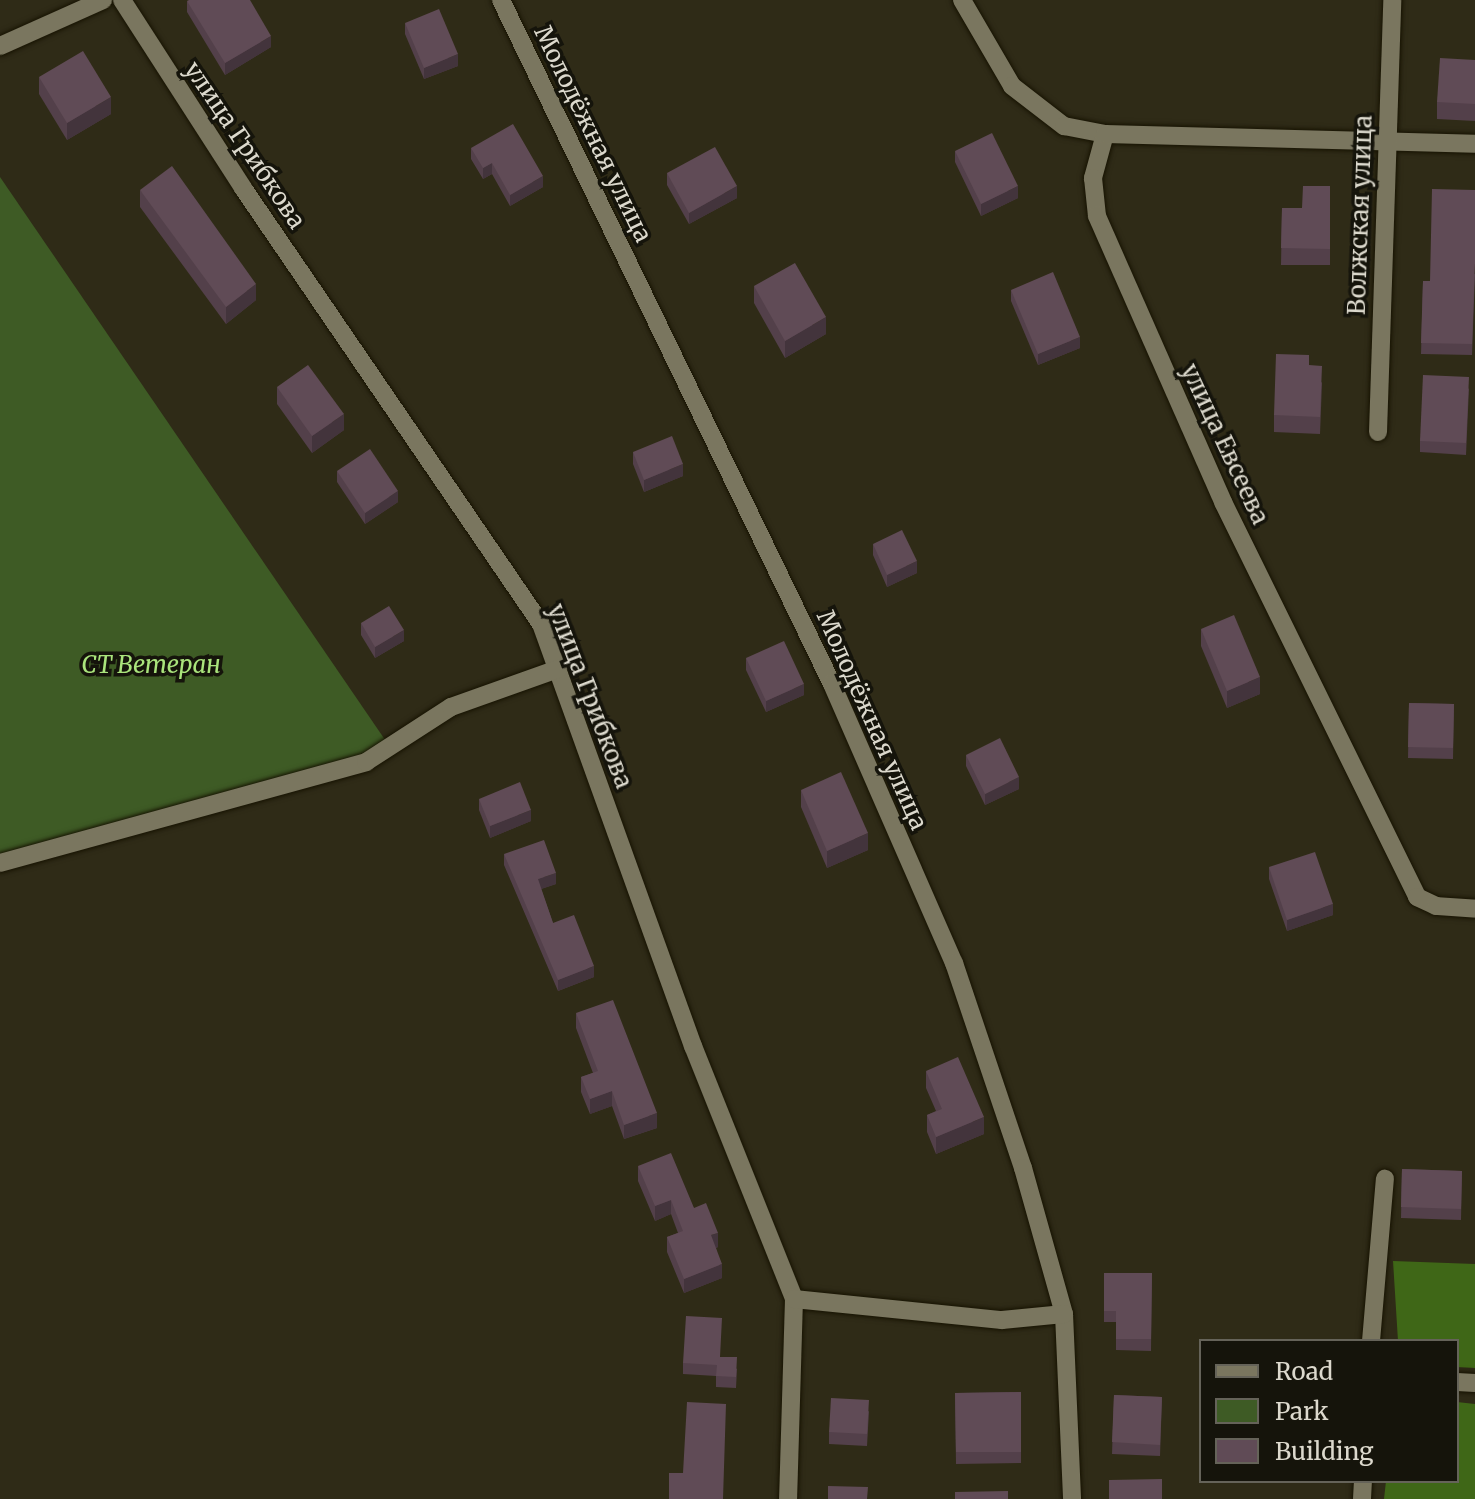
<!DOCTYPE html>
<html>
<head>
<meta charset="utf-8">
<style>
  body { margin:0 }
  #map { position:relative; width:1475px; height:1499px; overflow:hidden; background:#2f2b17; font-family:Merriweather,serif }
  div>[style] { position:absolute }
  .green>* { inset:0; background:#3e5b25 }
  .forest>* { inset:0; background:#3f6717 }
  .roads { filter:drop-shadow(0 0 2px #171302) drop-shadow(0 0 2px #171302) }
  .minor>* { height:18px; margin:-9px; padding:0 9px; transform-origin:9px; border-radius:9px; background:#7a765f }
  .wall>* { inset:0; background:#53404a }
  .shaded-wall>* { inset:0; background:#43343c }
  .building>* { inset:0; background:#604b56 }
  span { translate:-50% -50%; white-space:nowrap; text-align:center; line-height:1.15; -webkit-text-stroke:7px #15140b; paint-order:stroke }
  .street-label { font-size:24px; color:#dcd9cd }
  .park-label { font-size:24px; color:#aae47c; font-style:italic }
  .legend { position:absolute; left:1199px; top:1339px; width:260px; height:144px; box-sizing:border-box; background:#15140b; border:2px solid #656359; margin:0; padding:10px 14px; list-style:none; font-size:24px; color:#dcd9cd }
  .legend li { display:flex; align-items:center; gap:16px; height:40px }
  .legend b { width:40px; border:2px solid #656359 }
</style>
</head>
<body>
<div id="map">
  <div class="green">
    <div style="clip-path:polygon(0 177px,392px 750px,0 870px)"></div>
  </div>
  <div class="forest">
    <div style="clip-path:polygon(1393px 1261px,1475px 1264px,1475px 1368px,1457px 1367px,1457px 1341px,1398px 1341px)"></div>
    <div style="clip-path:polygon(1457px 1402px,1475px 1404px,1475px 1499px,1384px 1499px,1386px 1481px,1457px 1481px)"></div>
  </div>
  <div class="roads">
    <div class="minor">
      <div style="left:122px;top:0;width:224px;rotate:57.2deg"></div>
      <div style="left:243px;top:188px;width:528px;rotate:55.65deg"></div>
      <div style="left:541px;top:624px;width:449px;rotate:70.2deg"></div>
      <div style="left:693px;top:1046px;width:272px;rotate:68.2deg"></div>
      <div style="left:794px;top:1299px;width:200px;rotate:91.7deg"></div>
      <div style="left:501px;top:0;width:760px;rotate:64.18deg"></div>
      <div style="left:832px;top:684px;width:305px;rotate:66.4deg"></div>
      <div style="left:954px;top:963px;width:216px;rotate:71.4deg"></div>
      <div style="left:1023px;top:1168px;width:152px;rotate:74.3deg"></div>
      <div style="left:1064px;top:1314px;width:185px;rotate:87.5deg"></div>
      <div style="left:962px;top:0;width:99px;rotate:59.8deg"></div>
      <div style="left:1012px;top:86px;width:66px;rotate:37.6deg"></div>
      <div style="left:1064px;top:126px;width:42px;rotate:11deg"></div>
      <div style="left:1105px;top:134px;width:46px;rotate:105.3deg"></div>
      <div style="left:1093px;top:178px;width:38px;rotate:84deg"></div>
      <div style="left:1097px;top:216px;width:313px;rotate:66.2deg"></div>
      <div style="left:1223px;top:502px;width:440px;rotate:63.8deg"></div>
      <div style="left:1417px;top:897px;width:21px;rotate:25deg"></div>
      <div style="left:1436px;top:906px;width:39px;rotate:4deg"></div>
      <div style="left:0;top:46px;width:113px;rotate:-24.1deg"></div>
      <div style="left:1105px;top:134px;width:370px;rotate:1.5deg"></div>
      <div style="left:1378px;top:432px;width:432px;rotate:-88.1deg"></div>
      <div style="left:0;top:863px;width:380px;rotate:-15.4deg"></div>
      <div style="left:366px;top:762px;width:101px;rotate:-32.9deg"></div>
      <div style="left:451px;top:707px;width:114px;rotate:-19.6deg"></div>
      <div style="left:794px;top:1299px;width:209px;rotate:5.8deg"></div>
      <div style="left:1002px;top:1320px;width:62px;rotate:-5.5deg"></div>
      <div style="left:1371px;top:1341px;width:163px;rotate:-85.1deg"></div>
      <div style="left:1457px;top:1382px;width:18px;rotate:3deg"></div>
      <div style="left:1362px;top:1499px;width:18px;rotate:-87deg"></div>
    </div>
  </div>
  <div class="wall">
    <div style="clip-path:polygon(187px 1px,271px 47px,225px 75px,187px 12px)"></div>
    <div style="clip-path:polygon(405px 23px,458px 66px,424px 79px,405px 34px)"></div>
    <div style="clip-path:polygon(1475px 60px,1475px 121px,1437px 119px,1437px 102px)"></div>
    <div style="clip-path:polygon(39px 77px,111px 114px,67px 140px,39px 94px)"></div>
    <div style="clip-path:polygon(471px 148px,543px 187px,510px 206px,492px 174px,483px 179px,471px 159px)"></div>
    <div style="clip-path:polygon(955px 151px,1018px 198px,981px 216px,955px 162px)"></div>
    <div style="clip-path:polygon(667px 173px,737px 198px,689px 224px,667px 185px)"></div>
    <div style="clip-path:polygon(1330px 186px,1330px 265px,1281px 265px,1282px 208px,1302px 208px)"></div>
    <div style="clip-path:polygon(140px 190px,256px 300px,226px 324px,140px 207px)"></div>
    <div style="clip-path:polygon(1475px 274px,1472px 355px,1421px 354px,1423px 281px,1430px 281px)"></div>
    <div style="clip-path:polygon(754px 286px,826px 334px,785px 358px,754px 303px)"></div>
    <div style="clip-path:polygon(1011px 290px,1080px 348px,1038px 365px,1011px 301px)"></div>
    <div style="clip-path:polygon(1309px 365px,1322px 383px,1320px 434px,1274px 432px,1274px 415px)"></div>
    <div style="clip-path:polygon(277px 387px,344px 430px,312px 453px,277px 404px)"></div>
    <div style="clip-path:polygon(1469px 388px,1466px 455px,1420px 452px,1420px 441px)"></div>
    <div style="clip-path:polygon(633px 452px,683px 476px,644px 492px,633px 464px)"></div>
    <div style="clip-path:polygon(337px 471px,398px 502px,365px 524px,337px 482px)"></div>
    <div style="clip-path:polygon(873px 544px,917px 573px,887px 587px,873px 555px)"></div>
    <div style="clip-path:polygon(361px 623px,404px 641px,375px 658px,361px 635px)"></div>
    <div style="clip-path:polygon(1201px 629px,1260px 694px,1227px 708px,1201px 646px)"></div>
    <div style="clip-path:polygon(746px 658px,804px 695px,766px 712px,746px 670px)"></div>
    <div style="clip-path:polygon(1409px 703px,1454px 704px,1453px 759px,1408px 758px)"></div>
    <div style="clip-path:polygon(966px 755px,1019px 789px,985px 805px,966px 766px)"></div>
    <div style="clip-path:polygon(801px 790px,868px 850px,827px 868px,801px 807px)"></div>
    <div style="clip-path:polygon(479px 799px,531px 821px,490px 838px,479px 810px)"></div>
    <div style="clip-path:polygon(504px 854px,556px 884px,541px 889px,553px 923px,594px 977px,558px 991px,504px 865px)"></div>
    <div style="clip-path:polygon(1269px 867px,1333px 915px,1287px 931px,1269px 879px)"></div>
    <div style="clip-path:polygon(576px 1013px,657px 1128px,624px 1139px,612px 1106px,590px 1114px,581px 1092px,581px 1077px,593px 1073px,576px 1028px)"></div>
    <div style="clip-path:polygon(926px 1071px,984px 1134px,936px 1154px,927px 1132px,927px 1115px,936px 1111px,926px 1088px)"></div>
    <div style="clip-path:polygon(638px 1166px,694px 1208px,718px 1247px,716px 1248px,722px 1278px,684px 1293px,667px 1252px,667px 1237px,678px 1233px,671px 1214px,655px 1221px,638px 1181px)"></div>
    <div style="clip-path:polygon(1402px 1169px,1462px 1171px,1461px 1220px,1401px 1218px)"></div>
    <div style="clip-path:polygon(1104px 1273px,1152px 1273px,1151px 1351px,1116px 1350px,1116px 1322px,1104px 1322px)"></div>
    <div style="clip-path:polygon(720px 1357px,737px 1369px,736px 1388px,716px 1387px,716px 1376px,683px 1374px,683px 1363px)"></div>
    <div style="clip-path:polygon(1021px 1392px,1021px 1463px,956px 1464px,955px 1393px)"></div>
    <div style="clip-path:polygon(1114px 1395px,1162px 1397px,1160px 1456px,1112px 1454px)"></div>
    <div style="clip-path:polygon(869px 1411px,867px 1446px,829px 1444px,829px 1432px)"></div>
  </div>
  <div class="shaded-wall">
    <div style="clip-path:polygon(271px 36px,271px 47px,225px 75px,225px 63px)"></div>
    <div style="clip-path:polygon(458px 54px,458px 66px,424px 79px,424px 68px)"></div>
    <div style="clip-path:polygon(111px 97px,111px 114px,67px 140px,67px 123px)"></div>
    <div style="clip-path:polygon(492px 163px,492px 174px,483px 179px,483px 168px)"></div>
    <div style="clip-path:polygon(543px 176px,543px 187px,510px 206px,510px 195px)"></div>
    <div style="clip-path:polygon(737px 186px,737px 198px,689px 224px,689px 213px)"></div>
    <div style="clip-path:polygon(1018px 186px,1018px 198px,981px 216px,981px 204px)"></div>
    <div style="clip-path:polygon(256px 284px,256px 300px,226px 324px,226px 307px)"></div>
    <div style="clip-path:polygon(826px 317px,826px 334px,785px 358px,785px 341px)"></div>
    <div style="clip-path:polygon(1080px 337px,1080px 348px,1038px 365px,1038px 354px)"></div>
    <div style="clip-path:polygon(344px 414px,344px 430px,312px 453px,312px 436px)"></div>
    <div style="clip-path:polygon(683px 464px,683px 476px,644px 492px,644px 480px)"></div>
    <div style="clip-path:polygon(398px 491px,398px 502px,365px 524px,365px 513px)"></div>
    <div style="clip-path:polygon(917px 561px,917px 573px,887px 587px,887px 575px)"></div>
    <div style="clip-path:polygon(404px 630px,404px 641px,375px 658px,375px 647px)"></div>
    <div style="clip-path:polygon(1260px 677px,1260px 694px,1227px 708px,1227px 691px)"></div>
    <div style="clip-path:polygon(804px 684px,804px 695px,766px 712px,766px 701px)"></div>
    <div style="clip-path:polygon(1019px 777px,1019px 789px,985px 805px,985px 794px)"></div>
    <div style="clip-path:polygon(531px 810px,531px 821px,490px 838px,490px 826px)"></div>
    <div style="clip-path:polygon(868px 833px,868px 850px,827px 868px,827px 851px)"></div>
    <div style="clip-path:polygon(556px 873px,556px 884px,538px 890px,538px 879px)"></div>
    <div style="clip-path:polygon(1333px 904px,1333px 915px,1287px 931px,1287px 920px)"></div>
    <div style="clip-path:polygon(594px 966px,594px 977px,558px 991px,558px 980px)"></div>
    <div style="clip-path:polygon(612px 1091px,612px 1106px,590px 1114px,590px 1099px)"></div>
    <div style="clip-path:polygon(657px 1113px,657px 1128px,624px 1139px,624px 1125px)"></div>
    <div style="clip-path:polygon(984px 1117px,984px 1134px,936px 1154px,936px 1137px)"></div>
    <div style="clip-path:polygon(671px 1200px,671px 1214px,655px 1221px,655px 1206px)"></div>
    <div style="clip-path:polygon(718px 1233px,718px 1247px,711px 1250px,711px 1235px)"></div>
    <div style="clip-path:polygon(722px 1264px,722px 1278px,684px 1293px,684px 1279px)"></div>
  </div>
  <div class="building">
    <div style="clip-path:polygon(189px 0,250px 0,271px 36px,225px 63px,187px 1px)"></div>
    <div style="clip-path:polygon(439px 9px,458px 54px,424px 68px,405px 23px)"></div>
    <div style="clip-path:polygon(83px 51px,111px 97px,67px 123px,39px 77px)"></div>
    <div style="clip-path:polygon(1440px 58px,1475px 60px,1475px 104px,1437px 102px)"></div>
    <div style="clip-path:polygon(513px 124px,543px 176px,510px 195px,492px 163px,483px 168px,471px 148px)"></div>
    <div style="clip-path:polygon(992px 133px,1018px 186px,981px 204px,955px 151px)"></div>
    <div style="clip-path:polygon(715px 147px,737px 186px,689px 213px,667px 173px)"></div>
    <div style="clip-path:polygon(172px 166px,256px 284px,226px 307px,140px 190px)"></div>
    <div style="clip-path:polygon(1303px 186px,1330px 186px,1330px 249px,1281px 248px,1282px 208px,1302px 208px)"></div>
    <div style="clip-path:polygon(1432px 189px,1475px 190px,1475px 263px,1472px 344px,1421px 343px,1423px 281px,1430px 281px)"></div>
    <div style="clip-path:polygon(795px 263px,826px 317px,785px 341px,754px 286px)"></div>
    <div style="clip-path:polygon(1053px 272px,1080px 337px,1038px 354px,1011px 290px)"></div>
    <div style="clip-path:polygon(1276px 354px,1309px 355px,1309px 365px,1322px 366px,1320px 417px,1274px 415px)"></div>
    <div style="clip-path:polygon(308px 365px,344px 414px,312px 436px,277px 387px)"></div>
    <div style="clip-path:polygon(1423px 375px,1469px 377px,1466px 443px,1420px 441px)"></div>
    <div style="clip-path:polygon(672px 436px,683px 464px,644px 480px,633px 452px)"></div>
    <div style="clip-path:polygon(370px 449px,398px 491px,365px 513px,337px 471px)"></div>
    <div style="clip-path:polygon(902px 530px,917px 561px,887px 575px,873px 544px)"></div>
    <div style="clip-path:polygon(389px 606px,404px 630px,375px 647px,361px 623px)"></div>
    <div style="clip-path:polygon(1234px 615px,1260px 677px,1227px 691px,1201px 629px)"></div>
    <div style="clip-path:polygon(784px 641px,804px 684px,766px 701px,746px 658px)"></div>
    <div style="clip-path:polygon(1409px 703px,1454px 704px,1453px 748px,1408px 747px)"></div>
    <div style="clip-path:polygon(1000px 738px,1019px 777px,985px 794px,966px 755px)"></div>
    <div style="clip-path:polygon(841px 772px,868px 833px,827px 851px,801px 790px)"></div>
    <div style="clip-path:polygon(520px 782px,531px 810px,490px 826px,479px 799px)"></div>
    <div style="clip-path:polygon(544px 840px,556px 873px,538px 879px,553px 923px,574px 915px,594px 966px,558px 980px,504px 854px)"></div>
    <div style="clip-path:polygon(1315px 852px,1333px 904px,1287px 920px,1269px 867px)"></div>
    <div style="clip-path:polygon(613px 1000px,657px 1113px,624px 1125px,612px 1091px,590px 1099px,581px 1077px,598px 1071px,576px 1013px)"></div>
    <div style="clip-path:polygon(958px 1057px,984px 1117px,936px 1137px,927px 1115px,942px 1109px,926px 1071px)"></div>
    <div style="clip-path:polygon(671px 1153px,694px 1208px,706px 1203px,718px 1233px,711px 1235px,722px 1264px,684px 1279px,667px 1237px,683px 1231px,671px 1200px,655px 1206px,638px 1166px)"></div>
    <div style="clip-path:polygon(1402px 1169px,1462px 1171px,1461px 1209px,1401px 1207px)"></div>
    <div style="clip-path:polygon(1104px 1273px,1152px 1273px,1151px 1339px,1116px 1339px,1116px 1311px,1104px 1311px)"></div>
    <div style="clip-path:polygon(686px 1316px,722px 1318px,720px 1357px,737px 1357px,736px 1377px,716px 1376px,717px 1365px,683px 1363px)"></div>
    <div style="clip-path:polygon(1021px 1392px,1021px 1452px,956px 1452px,955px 1393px)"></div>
    <div style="clip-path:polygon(1114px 1395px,1162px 1397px,1160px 1445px,1112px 1442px)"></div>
    <div style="clip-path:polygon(831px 1398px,869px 1400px,867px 1434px,829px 1432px)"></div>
    <div style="clip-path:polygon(687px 1402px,726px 1404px,723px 1499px,669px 1499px,669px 1473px,683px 1473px)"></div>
    <div style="clip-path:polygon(1162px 1479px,1162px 1499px,1109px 1499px,1109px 1480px)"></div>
    <div style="clip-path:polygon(828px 1486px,868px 1487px,867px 1499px,828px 1499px)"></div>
    <div style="clip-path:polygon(1008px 1491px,1008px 1499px,955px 1499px,955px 1492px)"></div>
  </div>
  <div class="street-label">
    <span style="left:593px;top:134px;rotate:64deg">Молодёжная улица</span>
    <span style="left:245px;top:145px;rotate:56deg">улица Грибкова</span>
    <span style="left:1360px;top:215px;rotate:-88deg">Волжская улица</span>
    <span style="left:1225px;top:444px;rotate:65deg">улица Евсеева</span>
    <span style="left:590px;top:696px;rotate:69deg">улица Грибкова</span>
    <span style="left:872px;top:720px;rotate:66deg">Молодёжная улица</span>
  </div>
  <div class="park-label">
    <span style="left:151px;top:665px">СТ Ветеран</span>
  </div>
  <ul class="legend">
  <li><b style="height:10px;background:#7a765f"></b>Road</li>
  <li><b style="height:22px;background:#3e5b25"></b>Park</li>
  <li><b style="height:22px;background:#604b56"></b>Building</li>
  </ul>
</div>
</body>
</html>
